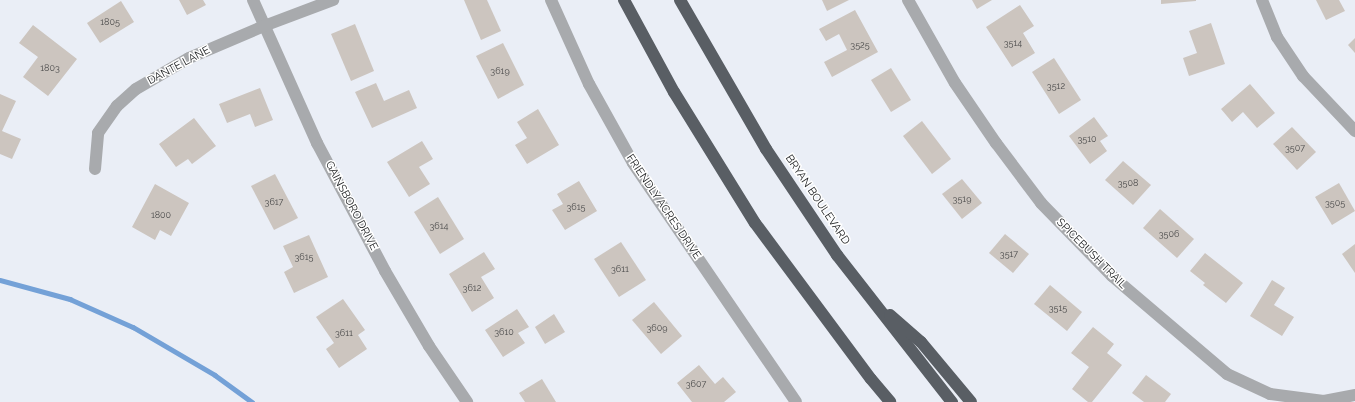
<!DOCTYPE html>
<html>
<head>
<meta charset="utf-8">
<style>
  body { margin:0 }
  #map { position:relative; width:1355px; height:402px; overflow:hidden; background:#eaeef6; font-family:Raleway,sans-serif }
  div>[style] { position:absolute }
  .stream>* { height:4.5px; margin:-2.25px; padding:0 2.25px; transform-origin:2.25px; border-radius:2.25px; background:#74a1d7 }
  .building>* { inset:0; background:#ccc5bf }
  .minor>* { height:12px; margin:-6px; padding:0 6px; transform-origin:6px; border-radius:6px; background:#a8aaad }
  .motorway>* { height:12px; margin:-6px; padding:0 6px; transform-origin:6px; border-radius:6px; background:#595e64 }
  span { translate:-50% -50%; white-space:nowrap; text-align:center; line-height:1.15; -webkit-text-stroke:3px #fff; paint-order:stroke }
  .number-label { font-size:9px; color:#4c4c4c }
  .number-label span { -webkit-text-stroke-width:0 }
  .street-label { font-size:11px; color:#222426 }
</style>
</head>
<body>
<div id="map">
  <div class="stream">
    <div style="left:0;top:280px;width:73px;rotate:15.2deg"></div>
    <div style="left:70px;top:299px;width:69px;rotate:24deg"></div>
    <div style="left:133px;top:327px;width:95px;rotate:30.3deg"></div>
    <div style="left:215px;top:375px;width:46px;rotate:36.1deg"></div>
  </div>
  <div class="building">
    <div style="clip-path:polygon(179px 0,203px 0,206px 5px,187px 15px)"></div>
    <div style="clip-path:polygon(464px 0,487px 0,501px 31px,481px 40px)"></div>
    <div style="clip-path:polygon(822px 0,849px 0,827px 11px)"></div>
    <div style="clip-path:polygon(972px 0,992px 0,977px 9px)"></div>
    <div style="clip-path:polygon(1161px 0,1196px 0,1196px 1px,1161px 4px)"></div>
    <div style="clip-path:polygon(1316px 0,1339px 0,1345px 11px,1326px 20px)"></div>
    <div style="clip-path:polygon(121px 1px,134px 22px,100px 43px,87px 23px)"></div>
    <div style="clip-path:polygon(1020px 5px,1034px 26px,1023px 33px,1035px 53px,1012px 67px,986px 27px)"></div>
    <div style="clip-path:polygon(855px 10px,878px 52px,832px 77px,824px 62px,847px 50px,839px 34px,826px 41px,819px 29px)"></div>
    <div style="clip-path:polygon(1211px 23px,1225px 64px,1189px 76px,1183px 58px,1197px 53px,1189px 31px)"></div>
    <div style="clip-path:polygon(355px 24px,374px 71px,351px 81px,331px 34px)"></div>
    <div style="clip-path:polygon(33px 25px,77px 59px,48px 96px,23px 77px,38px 57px,19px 43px)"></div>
    <div style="clip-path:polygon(1355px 38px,1355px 53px,1348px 45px)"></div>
    <div style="clip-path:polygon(503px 43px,524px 85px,498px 99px,476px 56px)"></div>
    <div style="clip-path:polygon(1054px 58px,1081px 100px,1059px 114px,1032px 72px)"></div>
    <div style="clip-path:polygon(891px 68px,911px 100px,891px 112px,871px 80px)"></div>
    <div style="clip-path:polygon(376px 83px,384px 101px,409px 90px,417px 108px,372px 128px,355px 92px)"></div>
    <div style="clip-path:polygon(1250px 84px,1275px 113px,1257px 128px,1243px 112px,1232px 122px,1221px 109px)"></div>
    <div style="clip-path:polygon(260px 88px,273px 120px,255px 127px,250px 114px,227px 123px,219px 104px)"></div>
    <div style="clip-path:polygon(0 94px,16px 101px,2px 131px,21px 139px,12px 159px,0 154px)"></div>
    <div style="clip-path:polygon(538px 109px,559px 145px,527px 164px,515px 145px,527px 138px,517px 122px)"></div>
    <div style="clip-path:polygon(1094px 117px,1108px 136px,1100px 141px,1107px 151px,1090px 164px,1069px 136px)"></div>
    <div style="clip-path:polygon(194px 118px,216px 146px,192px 164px,188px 159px,176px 167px,159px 144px)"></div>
    <div style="clip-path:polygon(922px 121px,951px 159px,932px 174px,903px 136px)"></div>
    <div style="clip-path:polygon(1292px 127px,1316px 152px,1297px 170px,1273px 144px)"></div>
    <div style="clip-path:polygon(422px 141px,433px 159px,419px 167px,430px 184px,409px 197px,387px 162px)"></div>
    <div style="clip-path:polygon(1123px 161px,1151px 185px,1133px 205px,1105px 180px)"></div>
    <div style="clip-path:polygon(275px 174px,298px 218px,274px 230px,251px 186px)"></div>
    <div style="clip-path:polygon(962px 179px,982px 203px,962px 219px,942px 194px)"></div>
    <div style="clip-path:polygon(579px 181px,597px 211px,565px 230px,552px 210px,563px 204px,557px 194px)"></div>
    <div style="clip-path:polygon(1339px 183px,1355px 211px,1332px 225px,1315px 197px)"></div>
    <div style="clip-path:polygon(155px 184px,189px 203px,171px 236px,160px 230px,155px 240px,132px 227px)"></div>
    <div style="clip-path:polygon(438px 197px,464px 239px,440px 254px,414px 212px)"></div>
    <div style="clip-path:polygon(1160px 209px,1194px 239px,1177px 258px,1143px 228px)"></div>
    <div style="clip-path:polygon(1005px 234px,1029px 254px,1013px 273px,989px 253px)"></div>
    <div style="clip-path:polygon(309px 235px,328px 277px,294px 293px,284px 272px,293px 267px,283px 246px)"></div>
    <div style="clip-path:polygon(621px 242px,646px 280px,619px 297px,594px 259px)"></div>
    <div style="clip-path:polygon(1355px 244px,1355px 273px,1342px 254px)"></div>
    <div style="clip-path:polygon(484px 252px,495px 269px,481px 277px,494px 298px,472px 312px,449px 274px)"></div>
    <div style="clip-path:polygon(1205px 253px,1243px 283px,1226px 303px,1203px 285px,1205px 283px,1190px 271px)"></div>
    <div style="clip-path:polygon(1272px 280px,1285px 288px,1274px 305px,1294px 317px,1282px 336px,1250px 316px)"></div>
    <div style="clip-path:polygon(1050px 285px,1082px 312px,1067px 331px,1034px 304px)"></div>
    <div style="clip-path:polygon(343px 299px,365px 330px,358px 335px,367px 349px,339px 368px,326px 349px,334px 343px,316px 317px)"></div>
    <div style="clip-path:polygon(654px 302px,682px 336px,661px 354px,632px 320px)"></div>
    <div style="clip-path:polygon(517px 309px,529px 327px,518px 333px,525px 343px,503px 357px,485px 330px)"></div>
    <div style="clip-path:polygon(554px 314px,565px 332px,545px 344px,535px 327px)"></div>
    <div style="clip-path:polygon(1093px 327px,1114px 344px,1107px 353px,1122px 365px,1092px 402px,1088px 402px,1072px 389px,1089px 367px,1071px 353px)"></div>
    <div style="clip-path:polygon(699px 365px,715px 384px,723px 377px,736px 392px,724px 402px,692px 402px,677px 383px)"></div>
    <div style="clip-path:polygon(1146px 375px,1171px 394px,1165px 402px,1144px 402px,1132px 393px)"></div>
    <div style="clip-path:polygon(542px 379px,556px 402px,525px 402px,519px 393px)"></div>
  </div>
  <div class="minor">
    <div style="left:253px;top:0;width:157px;rotate:65.9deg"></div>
    <div style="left:317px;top:143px;width:145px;rotate:62deg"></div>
    <div style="left:385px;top:271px;width:87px;rotate:59.6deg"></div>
    <div style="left:429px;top:346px;width:68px;rotate:55.8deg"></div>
    <div style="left:551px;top:0;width:92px;rotate:65.7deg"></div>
    <div style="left:589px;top:84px;width:90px;rotate:60.9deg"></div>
    <div style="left:633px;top:163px;width:289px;rotate:55.7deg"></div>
    <div style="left:908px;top:0;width:95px;rotate:60.5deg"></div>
    <div style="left:955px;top:83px;width:73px;rotate:55.7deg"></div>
    <div style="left:996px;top:143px;width:75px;rotate:53.1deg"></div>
    <div style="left:1041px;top:203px;width:102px;rotate:45.8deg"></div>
    <div style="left:1112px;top:276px;width:151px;rotate:40.4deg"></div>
    <div style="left:1227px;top:374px;width:47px;rotate:24.9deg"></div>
    <div style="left:1270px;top:394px;width:54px;rotate:7.4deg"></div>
    <div style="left:1324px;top:401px;width:32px;rotate:-11deg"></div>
    <div style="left:1262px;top:0;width:40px;rotate:68deg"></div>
    <div style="left:1277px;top:37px;width:47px;rotate:56.3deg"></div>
    <div style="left:1303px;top:76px;width:76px;rotate:46.6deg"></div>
    <div style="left:95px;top:169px;width:36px;rotate:-85deg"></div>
    <div style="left:98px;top:133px;width:33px;rotate:-55deg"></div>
    <div style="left:117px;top:106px;width:25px;rotate:-42deg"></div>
    <div style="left:136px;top:89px;width:61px;rotate:-30.3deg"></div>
    <div style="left:189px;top:58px;width:82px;rotate:-23.1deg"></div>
    <div style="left:264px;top:26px;width:74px;rotate:-20.6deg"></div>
  </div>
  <div class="motorway">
    <div style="left:624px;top:0;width:105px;rotate:61.5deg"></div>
    <div style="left:674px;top:92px;width:154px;rotate:58.3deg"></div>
    <div style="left:755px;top:223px;width:194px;rotate:53.4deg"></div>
    <div style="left:871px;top:379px;width:30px;rotate:50deg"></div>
    <div style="left:680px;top:0;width:172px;rotate:60deg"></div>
    <div style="left:766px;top:149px;width:128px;rotate:56.2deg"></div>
    <div style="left:837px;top:255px;width:187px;rotate:52deg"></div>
    <div style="left:890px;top:315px;width:41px;rotate:41.1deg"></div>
    <div style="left:921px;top:342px;width:78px;rotate:50.2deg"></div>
  </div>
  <div class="number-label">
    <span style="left:110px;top:22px">1805</span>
    <span style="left:1013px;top:43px">3514</span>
    <span style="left:860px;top:45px">3525</span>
    <span style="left:50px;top:68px">1803</span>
    <span style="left:500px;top:71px">3619</span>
    <span style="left:1056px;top:86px">3512</span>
    <span style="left:1087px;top:139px">3510</span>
    <span style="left:1295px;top:148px">3507</span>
    <span style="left:1128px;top:183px">3508</span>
    <span style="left:962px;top:199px">3519</span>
    <span style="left:274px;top:202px">3617</span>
    <span style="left:1335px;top:203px">3505</span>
    <span style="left:576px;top:207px">3615</span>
    <span style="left:161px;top:215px">1800</span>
    <span style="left:439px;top:226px">3614</span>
    <span style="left:1169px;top:234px">3506</span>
    <span style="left:1009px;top:254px">3517</span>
    <span style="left:304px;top:257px">3615</span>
    <span style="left:620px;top:269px">3611</span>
    <span style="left:472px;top:288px">3612</span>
    <span style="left:1058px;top:308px">3515</span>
    <span style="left:657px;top:328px">3609</span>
    <span style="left:504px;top:332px">3610</span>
    <span style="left:344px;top:333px">3611</span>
    <span style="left:696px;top:384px">3607</span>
  </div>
  <div class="street-label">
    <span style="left:179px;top:66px;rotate:-28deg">DANTE LANE</span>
    <span style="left:817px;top:200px;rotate:56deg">BRYAN BOULEVARD</span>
    <span style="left:351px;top:206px;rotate:62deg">GAINSBORO DRIVE</span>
    <span style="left:663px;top:207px;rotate:56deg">FRIENDLY ACRES DRIVE</span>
    <span style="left:1091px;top:254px;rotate:45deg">SPICEBUSH TRAIL</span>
  </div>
</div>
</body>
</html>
